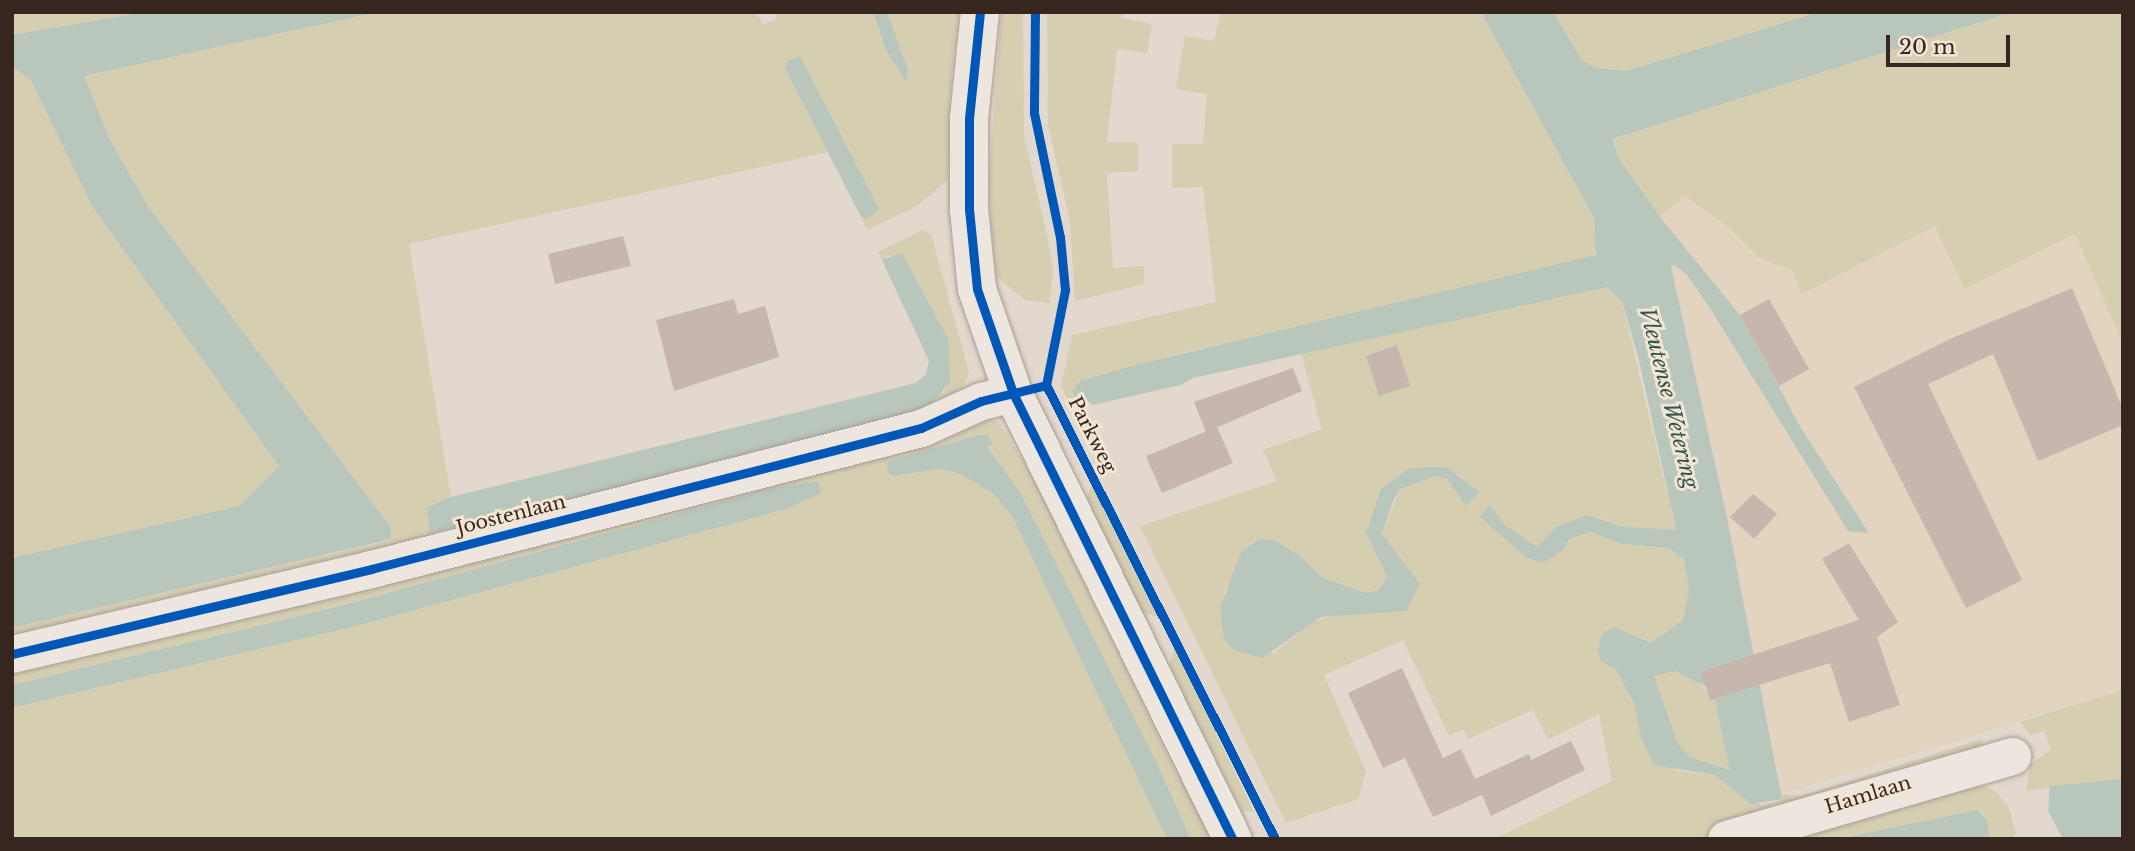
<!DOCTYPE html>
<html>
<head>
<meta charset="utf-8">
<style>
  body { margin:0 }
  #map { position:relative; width:2135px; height:851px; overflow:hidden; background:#e3d8cd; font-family:"Libre Baskerville",serif }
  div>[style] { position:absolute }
  .farmland>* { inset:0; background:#e2d4bf }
  .green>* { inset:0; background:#d5ceb1 }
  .water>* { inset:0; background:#b9c6bb }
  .building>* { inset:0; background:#c6b6ae }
  .roads { filter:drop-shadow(0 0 2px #a89e96) drop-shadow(0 0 2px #a89e96) }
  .street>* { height:37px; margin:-18.5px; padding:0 18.5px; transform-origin:18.5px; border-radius:18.5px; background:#ece6df }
  .secondary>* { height:38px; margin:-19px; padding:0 19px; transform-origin:19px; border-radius:19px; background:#ece6df }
  .cycleway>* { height:9px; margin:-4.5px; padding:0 4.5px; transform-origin:4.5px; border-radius:4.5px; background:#0057b8 }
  span { translate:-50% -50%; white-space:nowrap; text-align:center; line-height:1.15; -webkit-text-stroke:6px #f3e5d4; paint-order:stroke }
  .street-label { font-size:19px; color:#36261f }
  .water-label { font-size:21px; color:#30554c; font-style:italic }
  .frame { position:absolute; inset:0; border:14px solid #36261f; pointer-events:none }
  .scale { position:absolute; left:1886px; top:35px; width:124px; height:32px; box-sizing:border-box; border:4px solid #36261f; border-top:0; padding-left:9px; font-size:21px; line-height:24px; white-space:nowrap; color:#36261f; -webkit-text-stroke:5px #f3e5d4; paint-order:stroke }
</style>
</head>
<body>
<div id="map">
  <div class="farmland">
    <div style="clip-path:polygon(1684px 195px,1731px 229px,1759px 258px,1792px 270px,1803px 294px,1935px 226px,1965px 288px,2075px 234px,2123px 344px,2123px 690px,1781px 794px,1726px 513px,1671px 267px,1675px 265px,1687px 275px,1711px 310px,1848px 531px,1869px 532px,1801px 428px,1740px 315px,1660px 217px)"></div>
  </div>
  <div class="green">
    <div style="clip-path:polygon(12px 12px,145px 12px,12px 35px)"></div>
    <div style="clip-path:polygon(378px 12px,756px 12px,763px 24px,775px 21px,777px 12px,873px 12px,887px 52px,907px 83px,908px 69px,887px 12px,960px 12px,952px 72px,948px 180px,917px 206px,867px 230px,861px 217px,867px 219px,785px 68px,829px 152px,409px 244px,451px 497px,427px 507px,945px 392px,890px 255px,882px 260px,878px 252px,923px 230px,931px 234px,969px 372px,960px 396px,12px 646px,12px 628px,390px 540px,390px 526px,147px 205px,110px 140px,83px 76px)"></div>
    <div style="clip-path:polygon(1001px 12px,1023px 12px,1024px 136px,1048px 240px,1053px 271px,1050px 303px,1025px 300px,1016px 293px,998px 278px,993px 254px,989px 180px)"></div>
    <div style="clip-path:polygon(1047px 12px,1123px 12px,1121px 18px,1152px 24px,1147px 53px,1117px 49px,1107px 142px,1138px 143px,1138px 171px,1107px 173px,1113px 268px,1144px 266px,1144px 284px,1075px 301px,1070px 221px,1048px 125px)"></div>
    <div style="clip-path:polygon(1221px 12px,1481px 12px,1594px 218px,1599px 248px,1589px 260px,1177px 354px,1081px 381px,1072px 393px,1098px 443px,1093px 452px,1061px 386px,1072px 335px,1216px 302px,1203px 187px,1172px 188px,1172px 144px,1203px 144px,1207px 94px,1176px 89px,1185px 36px,1214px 41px)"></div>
    <div style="clip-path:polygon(1553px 12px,1819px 12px,1626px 71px,1597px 68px,1582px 60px)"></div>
    <div style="clip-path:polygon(2012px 12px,2123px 12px,2123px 344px,2075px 234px,1964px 289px,1935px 226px,1802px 294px,1792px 270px,1759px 258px,1731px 229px,1685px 196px,1660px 217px,1618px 157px,1612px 139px)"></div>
    <div style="clip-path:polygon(13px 66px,31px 79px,92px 206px,279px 466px,239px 506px,12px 558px)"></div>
    <div style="clip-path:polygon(evenodd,1598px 286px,1607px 287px,1622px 301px,1676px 531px,1625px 527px,1597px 517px,1556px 527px,1537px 548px,1506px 526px,1490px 505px,1481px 517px,1527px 558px,1542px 563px,1569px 539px,1590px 532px,1622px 544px,1669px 548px,1684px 559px,1689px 590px,1683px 620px,1651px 644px,1614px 627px,1601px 662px,1615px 668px,1634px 703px,1641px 738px,1678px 771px,1715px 775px,1761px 805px,1782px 800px,1781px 794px,1801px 796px,1982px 739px,1983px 746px,1700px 839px,1494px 839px,1612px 781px,1599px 714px,1548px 740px,1533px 710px,1468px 739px,1463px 729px,1449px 736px,1403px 640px,1324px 675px,1366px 772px,1358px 799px,1286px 823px,1140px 526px,1277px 481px,1263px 450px,1322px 429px,1301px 353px,1598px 286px,1408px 469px,1460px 475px,1466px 505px,1447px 479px,1436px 476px,1400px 489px,1382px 534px,1399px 561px,1415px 576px,1360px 613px,1337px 614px,1310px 623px,1273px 654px,1224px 593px,1230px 581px,1274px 540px,1299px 555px,1323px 578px,1366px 593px,1379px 590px,1387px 577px,1366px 533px,1408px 469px)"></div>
    <div style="clip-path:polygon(984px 416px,999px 423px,1026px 465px,1164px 735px,1211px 839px,1191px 839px,1155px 759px,1020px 492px,977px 435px,888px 461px,894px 476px,940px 469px,960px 474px,994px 494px,1012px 516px,1167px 839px,12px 839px,12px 708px,360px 625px,786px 509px,822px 492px,818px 481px,768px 489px,340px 606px,12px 685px,12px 664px)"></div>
    <div style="clip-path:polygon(1092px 485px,1159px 617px,1142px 613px,1085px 501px)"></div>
    <div style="clip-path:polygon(1175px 647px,1254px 812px,1235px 809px,1169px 665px)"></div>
    <div style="clip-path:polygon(1676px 671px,1694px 677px,1715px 701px,1731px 770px,1690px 757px,1678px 744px,1654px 676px)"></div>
    <div style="clip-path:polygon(2123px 690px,2123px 779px,2026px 791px,2030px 765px,2051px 749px,2044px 731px,2030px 735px,2020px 722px)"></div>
    <div style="clip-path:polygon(1973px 782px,1994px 790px,2008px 806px,2016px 833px,2011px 839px,1989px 839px,1982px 811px,1838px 839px,1750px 839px)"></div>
  </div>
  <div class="water">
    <div style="clip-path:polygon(145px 12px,378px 12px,84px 76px,110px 140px,147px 205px,390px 526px,391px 539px,12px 628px,12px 558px,239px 506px,279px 466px,92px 206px,31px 80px,12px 66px,12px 35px)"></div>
    <div style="clip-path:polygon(873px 12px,887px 12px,908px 69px,907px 83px,887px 52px)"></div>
    <div style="clip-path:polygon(evenodd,1481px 12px,1553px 12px,1582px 60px,1597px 68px,1626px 71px,1819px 12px,2012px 12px,1612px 139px,1618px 157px,1660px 217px,1740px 315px,1801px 428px,1869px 533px,1848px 531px,1711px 310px,1687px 275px,1675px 265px,1671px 267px,1726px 513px,1782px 799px,1751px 804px,1715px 775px,1654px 765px,1641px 738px,1634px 703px,1615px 668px,1601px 662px,1598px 650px,1602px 634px,1614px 627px,1651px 643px,1683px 620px,1689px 590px,1684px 559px,1669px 548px,1622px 544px,1590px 532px,1569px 539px,1562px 551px,1542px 563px,1527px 558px,1480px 517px,1490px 505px,1506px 526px,1537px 547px,1556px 527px,1587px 515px,1625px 527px,1676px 530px,1639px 360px,1622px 301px,1607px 287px,1193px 378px,1181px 385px,1092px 405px,1082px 397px,1076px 399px,1072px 392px,1080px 381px,1139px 364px,1596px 255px,1594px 218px,1481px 12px,1676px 671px,1707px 687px,1715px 701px,1730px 770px,1690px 757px,1678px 744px,1654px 676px,1676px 671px)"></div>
    <div style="clip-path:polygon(800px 56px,879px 209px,867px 219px,861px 217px,785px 68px,786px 62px)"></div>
    <div style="clip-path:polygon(902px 253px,948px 339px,950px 382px,929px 407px,783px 449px,430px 533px,427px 507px,451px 497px,916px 383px,926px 374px,929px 361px,882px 260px)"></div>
    <div style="clip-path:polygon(978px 435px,987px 435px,993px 444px,987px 447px,1020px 492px,1155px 759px,1191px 839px,1167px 839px,1012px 516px,994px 494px,960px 474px,940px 469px,894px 476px,887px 472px,888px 461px)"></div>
    <div style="clip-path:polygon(1431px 467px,1448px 468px,1479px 492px,1466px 506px,1447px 479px,1436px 476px,1400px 489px,1393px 501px,1382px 534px,1420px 584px,1406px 611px,1321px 617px,1262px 658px,1234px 650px,1224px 639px,1220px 608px,1241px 552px,1260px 539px,1274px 540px,1299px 555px,1323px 578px,1366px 593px,1379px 590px,1387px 577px,1366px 533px,1381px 489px,1408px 469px)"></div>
    <div style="clip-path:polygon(818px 481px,822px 493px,786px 509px,360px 625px,12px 708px,12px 685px,340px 606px,768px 489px)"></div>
    <div style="clip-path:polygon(2123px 779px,2123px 839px,2062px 837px,2048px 811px,2050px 786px)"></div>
    <div style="clip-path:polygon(1978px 810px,1987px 821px,1989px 839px,1838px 839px)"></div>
  </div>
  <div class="building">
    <div style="clip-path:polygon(623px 236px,631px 266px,555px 284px,548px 254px)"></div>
    <div style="clip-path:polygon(2072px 288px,2123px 409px,2123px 425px,2038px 461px,1993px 354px,1928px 384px,2022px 580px,1966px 608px,1854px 387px,1950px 339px)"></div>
    <div style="clip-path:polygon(734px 299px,738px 314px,765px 306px,779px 357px,674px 391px,656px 320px)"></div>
    <div style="clip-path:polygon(1769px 299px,1809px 369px,1779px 386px,1740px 315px)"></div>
    <div style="clip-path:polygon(1397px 345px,1410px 386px,1379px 396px,1366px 356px)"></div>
    <div style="clip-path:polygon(1293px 368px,1302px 391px,1206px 432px,1194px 402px)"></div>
    <div style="clip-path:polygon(1217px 427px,1233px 463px,1162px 493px,1146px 456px)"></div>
    <div style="clip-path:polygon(1753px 494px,1777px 514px,1754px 539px,1730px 517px)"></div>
    <div style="clip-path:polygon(1849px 543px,1898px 622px,1877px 637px,1900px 705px,1849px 722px,1830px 663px,1710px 700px,1701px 672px,1859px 620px,1822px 559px)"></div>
    <div style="clip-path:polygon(1402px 668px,1443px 758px,1461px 749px,1475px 779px,1529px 754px,1531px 760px,1571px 741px,1585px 770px,1491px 816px,1482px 795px,1433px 817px,1405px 758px,1383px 768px,1348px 693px)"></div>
  </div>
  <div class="roads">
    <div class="street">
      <div style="left:12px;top:654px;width:369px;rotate:-13.3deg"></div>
      <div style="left:371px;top:569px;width:568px;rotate:-14.38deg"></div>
      <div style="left:921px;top:428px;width:66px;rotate:-24.2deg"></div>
      <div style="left:981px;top:401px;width:33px;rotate:-14deg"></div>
      <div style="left:1726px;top:839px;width:298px;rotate:-16.2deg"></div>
    </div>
    <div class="secondary">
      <div style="left:980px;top:12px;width:108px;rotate:95.9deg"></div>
      <div style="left:969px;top:119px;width:90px;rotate:90deg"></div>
      <div style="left:969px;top:209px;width:80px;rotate:84.3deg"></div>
      <div style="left:977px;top:289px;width:110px;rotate:70.9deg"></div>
      <div style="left:1013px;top:393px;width:497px;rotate:63.8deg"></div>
    </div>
  </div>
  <div class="cycleway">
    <div style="left:980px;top:12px;width:108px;rotate:95.9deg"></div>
    <div style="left:969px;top:119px;width:90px;rotate:90deg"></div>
    <div style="left:969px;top:209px;width:80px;rotate:84.3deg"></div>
    <div style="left:977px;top:289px;width:110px;rotate:70.9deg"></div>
    <div style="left:1013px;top:393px;width:497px;rotate:63.8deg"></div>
    <div style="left:1035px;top:12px;width:101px;rotate:90.6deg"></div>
    <div style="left:1034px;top:113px;width:127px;rotate:78.2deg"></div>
    <div style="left:1060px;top:237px;width:53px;rotate:84.6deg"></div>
    <div style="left:1065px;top:290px;width:97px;rotate:101.3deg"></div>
    <div style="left:1046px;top:385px;width:508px;rotate:63.23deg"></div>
    <div style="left:12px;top:654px;width:369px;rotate:-13.3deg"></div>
    <div style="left:371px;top:569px;width:568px;rotate:-14.38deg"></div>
    <div style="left:921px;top:428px;width:66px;rotate:-24.2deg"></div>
    <div style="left:981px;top:401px;width:67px;rotate:-13.8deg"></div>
  </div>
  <div class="street-label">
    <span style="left:1092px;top:435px;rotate:63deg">Parkweg</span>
    <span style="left:511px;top:515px;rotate:-14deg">Joostenlaan</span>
    <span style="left:1868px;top:795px;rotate:-17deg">Hamlaan</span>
  </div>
  <div class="water-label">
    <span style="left:1669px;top:398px;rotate:76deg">Vleutense Wetering</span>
  </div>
  <div class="frame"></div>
  <div class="scale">20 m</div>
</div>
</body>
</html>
